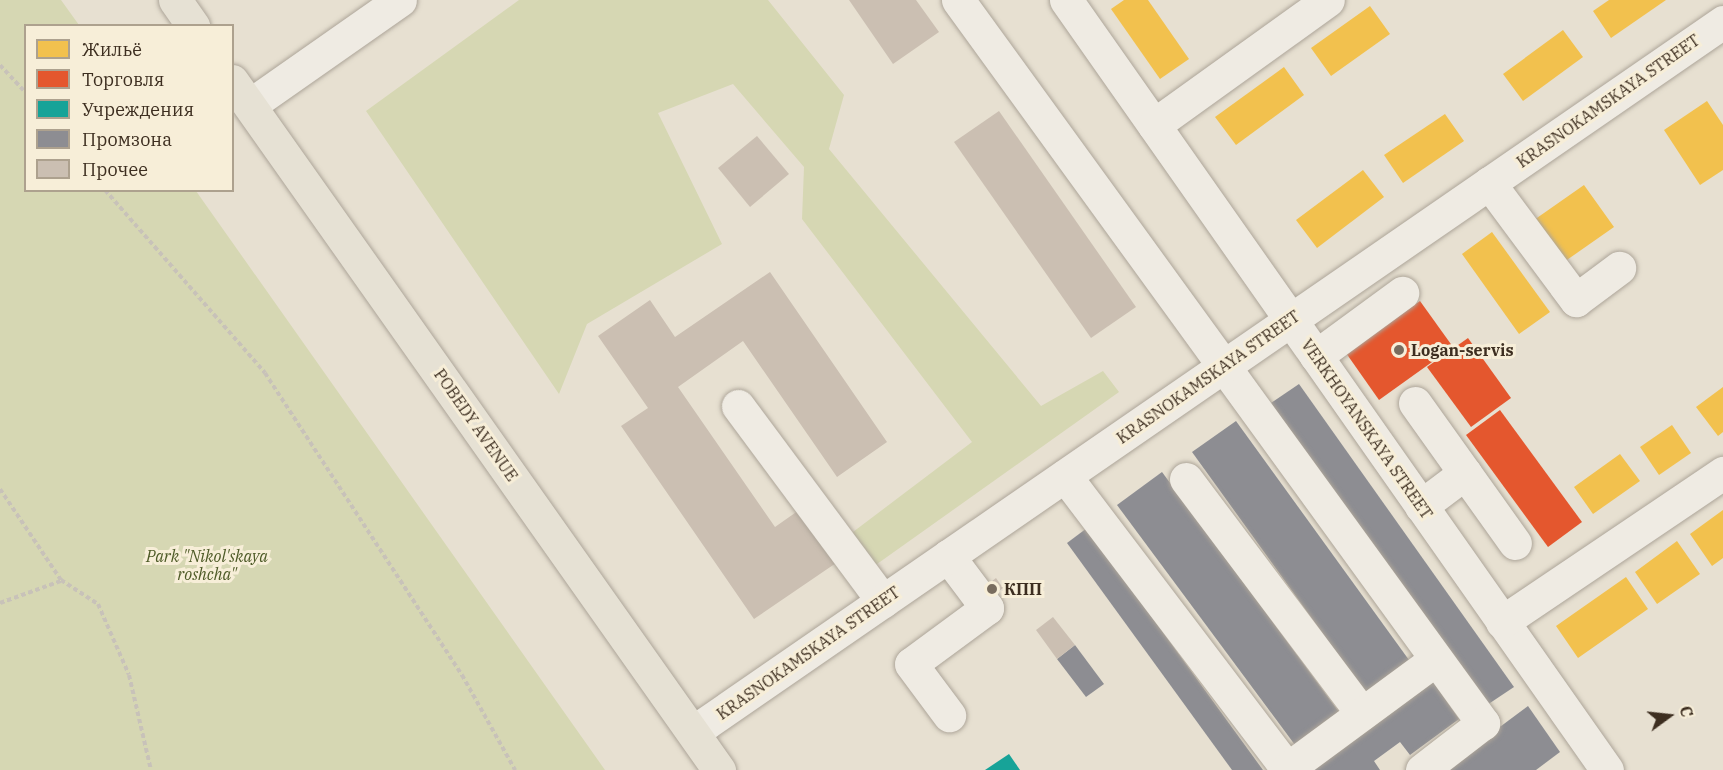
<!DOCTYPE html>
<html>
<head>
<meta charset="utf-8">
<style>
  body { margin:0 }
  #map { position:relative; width:1723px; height:770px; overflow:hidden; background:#e7e0d1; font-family:"IBM Plex Serif",serif }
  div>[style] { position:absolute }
  .green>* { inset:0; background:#d6d7b3 }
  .homes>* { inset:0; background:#f2c14e }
  .shops>* { inset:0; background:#e4572e }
  .public>* { inset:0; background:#17a398 }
  .industry>* { inset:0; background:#8d8d92 }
  .building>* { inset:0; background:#cbbfb2 }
  .path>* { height:4px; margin-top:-2px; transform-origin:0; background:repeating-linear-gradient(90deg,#c8c2b9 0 4.5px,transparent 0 7.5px) }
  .roads { filter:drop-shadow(0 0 2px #ada599) drop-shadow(0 0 2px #ada599) }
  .minor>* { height:33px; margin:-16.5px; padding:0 16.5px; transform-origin:16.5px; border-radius:16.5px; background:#efebe3 }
  .major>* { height:33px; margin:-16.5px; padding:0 16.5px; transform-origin:16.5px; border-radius:16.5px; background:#e6e1d4 }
  .dots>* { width:16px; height:16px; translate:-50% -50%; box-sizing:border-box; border:3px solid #f7eed8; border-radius:50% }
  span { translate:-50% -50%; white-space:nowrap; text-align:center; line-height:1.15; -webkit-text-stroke:6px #f7eed8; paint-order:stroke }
  .street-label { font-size:16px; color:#3d2e20 }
  .poi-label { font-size:16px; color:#3d2e20; font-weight:700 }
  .left { translate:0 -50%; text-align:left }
  .park-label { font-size:16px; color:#4d5a26; font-style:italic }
  .legend { position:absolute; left:24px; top:24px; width:210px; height:168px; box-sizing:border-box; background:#f7eed8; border:2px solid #ada18e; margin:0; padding:8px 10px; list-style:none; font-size:18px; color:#3d2e20 }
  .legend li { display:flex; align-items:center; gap:12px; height:30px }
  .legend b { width:30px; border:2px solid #ada18e }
  .north { position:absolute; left:1639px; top:686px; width:60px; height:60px; -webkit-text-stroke:4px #f7eed8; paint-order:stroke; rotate:75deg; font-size:16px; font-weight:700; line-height:24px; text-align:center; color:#3d2e20 }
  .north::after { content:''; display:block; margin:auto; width:21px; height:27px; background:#3d2e20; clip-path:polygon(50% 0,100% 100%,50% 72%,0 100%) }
</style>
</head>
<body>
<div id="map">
  <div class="green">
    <div style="clip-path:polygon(0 0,61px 0,79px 25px,26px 26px,26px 190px,196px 191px,605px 770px,0 770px)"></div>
    <div style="clip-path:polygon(519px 0,768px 0,844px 95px,829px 149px,1041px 406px,1103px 371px,1119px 392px,870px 569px,853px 532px,972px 442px,802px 219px,804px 167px,733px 84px,658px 113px,722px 244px,587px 324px,559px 394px,366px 111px)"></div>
  </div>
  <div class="homes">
    <div style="clip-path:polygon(1124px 0,1148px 0,1189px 59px,1160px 79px,1111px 9px)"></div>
    <div style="clip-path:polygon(1609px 0,1666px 0,1611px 38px,1593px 11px)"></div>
    <div style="clip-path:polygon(1370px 6px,1390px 34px,1331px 76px,1311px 48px)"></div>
    <div style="clip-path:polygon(1563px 30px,1583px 57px,1523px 101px,1503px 74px)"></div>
    <div style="clip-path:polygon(1284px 67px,1304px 95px,1236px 145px,1215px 117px)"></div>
    <div style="clip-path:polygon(1707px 101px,1723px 125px,1723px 170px,1700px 185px,1664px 130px)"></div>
    <div style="clip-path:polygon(1445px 114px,1464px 141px,1403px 183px,1384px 155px)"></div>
    <div style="clip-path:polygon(1363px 170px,1384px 197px,1317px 248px,1296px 220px)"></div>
    <div style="clip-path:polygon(1584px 185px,1614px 227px,1564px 262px,1534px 220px)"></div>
    <div style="clip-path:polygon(1492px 232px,1550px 312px,1519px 334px,1462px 254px)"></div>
    <div style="clip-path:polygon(1723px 387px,1723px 432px,1718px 436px,1696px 407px)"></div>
    <div style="clip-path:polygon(1672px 425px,1691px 453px,1659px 475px,1640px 447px)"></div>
    <div style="clip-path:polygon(1620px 454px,1640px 481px,1593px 514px,1574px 487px)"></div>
    <div style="clip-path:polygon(1723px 510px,1723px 558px,1712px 566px,1690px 534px)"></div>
    <div style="clip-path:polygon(1677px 541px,1700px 574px,1657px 604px,1635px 572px)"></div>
    <div style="clip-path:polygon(1626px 577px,1648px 609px,1578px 658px,1556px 626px)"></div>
  </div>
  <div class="shops">
    <div style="clip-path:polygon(1420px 301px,1453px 347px,1379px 400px,1346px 353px)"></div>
    <div style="clip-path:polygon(1468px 338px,1511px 398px,1471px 427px,1427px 367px)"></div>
    <div style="clip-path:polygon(1500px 410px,1582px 522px,1548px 547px,1466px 435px)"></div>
  </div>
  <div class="public">
    <div style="clip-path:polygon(1009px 754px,1020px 770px,985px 770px)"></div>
  </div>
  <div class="industry">
    <div style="clip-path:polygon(1299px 384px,1514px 687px,1484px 707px,1271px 403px)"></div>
    <div style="clip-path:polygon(1236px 421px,1409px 660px,1365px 692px,1192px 452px)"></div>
    <div style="clip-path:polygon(1162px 472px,1339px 712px,1295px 745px,1117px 505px)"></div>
    <div style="clip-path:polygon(1087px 528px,1263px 770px,1232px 770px,1067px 543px)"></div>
    <div style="clip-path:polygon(1075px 645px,1104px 684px,1086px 697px,1057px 659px)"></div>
    <div style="clip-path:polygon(1433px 682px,1459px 719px,1410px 755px,1400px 742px,1374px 761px,1380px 770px,1313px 770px)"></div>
    <div style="clip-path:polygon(1528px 706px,1560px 752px,1536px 770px,1442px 770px)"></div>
  </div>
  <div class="building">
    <div style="clip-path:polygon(849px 0,916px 0,939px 32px,893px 64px)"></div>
    <div style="clip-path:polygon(999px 111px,1136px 307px,1091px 338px,954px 142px)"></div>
    <div style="clip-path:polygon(757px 136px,789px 174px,750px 207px,718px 168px)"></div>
    <div style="clip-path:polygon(770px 272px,887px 442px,837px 477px,743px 341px,678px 387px,775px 527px,802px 508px,839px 561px,754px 619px,621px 426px,648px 408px,598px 336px,650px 300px,675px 337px)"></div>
    <div style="clip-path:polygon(996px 578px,1003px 588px,989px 599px,982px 589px)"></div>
    <div style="clip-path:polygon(1053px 617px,1075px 645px,1057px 659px,1036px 630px)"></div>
  </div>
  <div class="path">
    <div style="left:0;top:65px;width:38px;rotate:47deg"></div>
    <div style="left:105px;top:190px;width:243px;rotate:48.8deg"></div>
    <div style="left:265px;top:373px;width:361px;rotate:56.9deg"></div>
    <div style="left:462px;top:675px;width:109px;rotate:60.8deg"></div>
    <div style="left:0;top:489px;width:110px;rotate:56.2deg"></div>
    <div style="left:61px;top:580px;width:44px;rotate:33deg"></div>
    <div style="left:98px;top:604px;width:77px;rotate:66.4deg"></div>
    <div style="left:129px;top:675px;width:98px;rotate:77deg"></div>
    <div style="left:0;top:603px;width:65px;rotate:-19.8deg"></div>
  </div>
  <div class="roads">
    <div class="minor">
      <div style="left:958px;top:0;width:894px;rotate:54.02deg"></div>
      <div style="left:1483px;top:723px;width:77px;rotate:142.4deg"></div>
      <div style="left:1066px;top:0;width:941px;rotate:54.91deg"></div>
      <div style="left:250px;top:105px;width:183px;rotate:-35deg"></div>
      <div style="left:1154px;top:125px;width:214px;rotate:-35.7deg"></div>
      <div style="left:1489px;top:183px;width:146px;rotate:53.4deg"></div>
      <div style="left:1576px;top:300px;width:54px;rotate:-36.7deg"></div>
      <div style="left:1316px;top:356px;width:107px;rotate:-36.2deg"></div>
      <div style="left:1415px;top:403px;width:172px;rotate:54.5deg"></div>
      <div style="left:738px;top:406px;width:243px;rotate:53.4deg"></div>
      <div style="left:1065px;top:476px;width:369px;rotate:52.8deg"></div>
      <div style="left:1186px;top:479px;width:293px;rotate:53.1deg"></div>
      <div style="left:1421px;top:506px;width:55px;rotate:-36.9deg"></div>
      <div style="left:948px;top:556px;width:65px;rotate:53.1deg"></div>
      <div style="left:987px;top:608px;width:94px;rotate:143.6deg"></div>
      <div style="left:911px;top:664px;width:64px;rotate:53.3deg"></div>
      <div style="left:1502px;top:622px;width:267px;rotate:-34deg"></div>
      <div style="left:693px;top:732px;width:1251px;rotate:-34.58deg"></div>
      <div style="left:1287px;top:769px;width:185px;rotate:-36.4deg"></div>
    </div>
    <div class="major">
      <div style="left:175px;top:0;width:32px;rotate:55deg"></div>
      <div style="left:232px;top:81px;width:844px;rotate:54.75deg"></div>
    </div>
  </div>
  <div class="dots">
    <div style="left:1399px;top:350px;background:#786c5e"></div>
    <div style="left:992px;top:589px;background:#786c5e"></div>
  </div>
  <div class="street-label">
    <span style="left:1608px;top:101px;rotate:-35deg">KRASNOKAMSKAYA STREET</span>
    <span style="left:1208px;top:377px;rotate:-35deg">KRASNOKAMSKAYA STREET</span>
    <span style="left:476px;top:425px;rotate:55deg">POBEDY AVENUE</span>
    <span style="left:1367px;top:429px;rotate:55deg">VERKHOYANSKAYA STREET</span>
    <span style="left:808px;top:653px;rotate:-35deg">KRASNOKAMSKAYA STREET</span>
  </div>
  <div class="poi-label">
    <span class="left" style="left:1411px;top:350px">Logan-servis</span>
    <span class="left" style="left:1004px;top:589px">КПП</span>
  </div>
  <div class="park-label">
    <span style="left:207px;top:565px">Park "Nikol'skaya<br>roshcha"</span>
  </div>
  <ul class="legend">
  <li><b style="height:16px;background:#f2c14e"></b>Жильё</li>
  <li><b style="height:16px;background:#e4572e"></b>Торговля</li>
  <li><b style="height:16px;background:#17a398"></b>Учреждения</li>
  <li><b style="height:16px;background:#8d8d92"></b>Промзона</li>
  <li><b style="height:16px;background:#cbbfb2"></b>Прочее</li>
  </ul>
  <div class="north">С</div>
</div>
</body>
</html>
